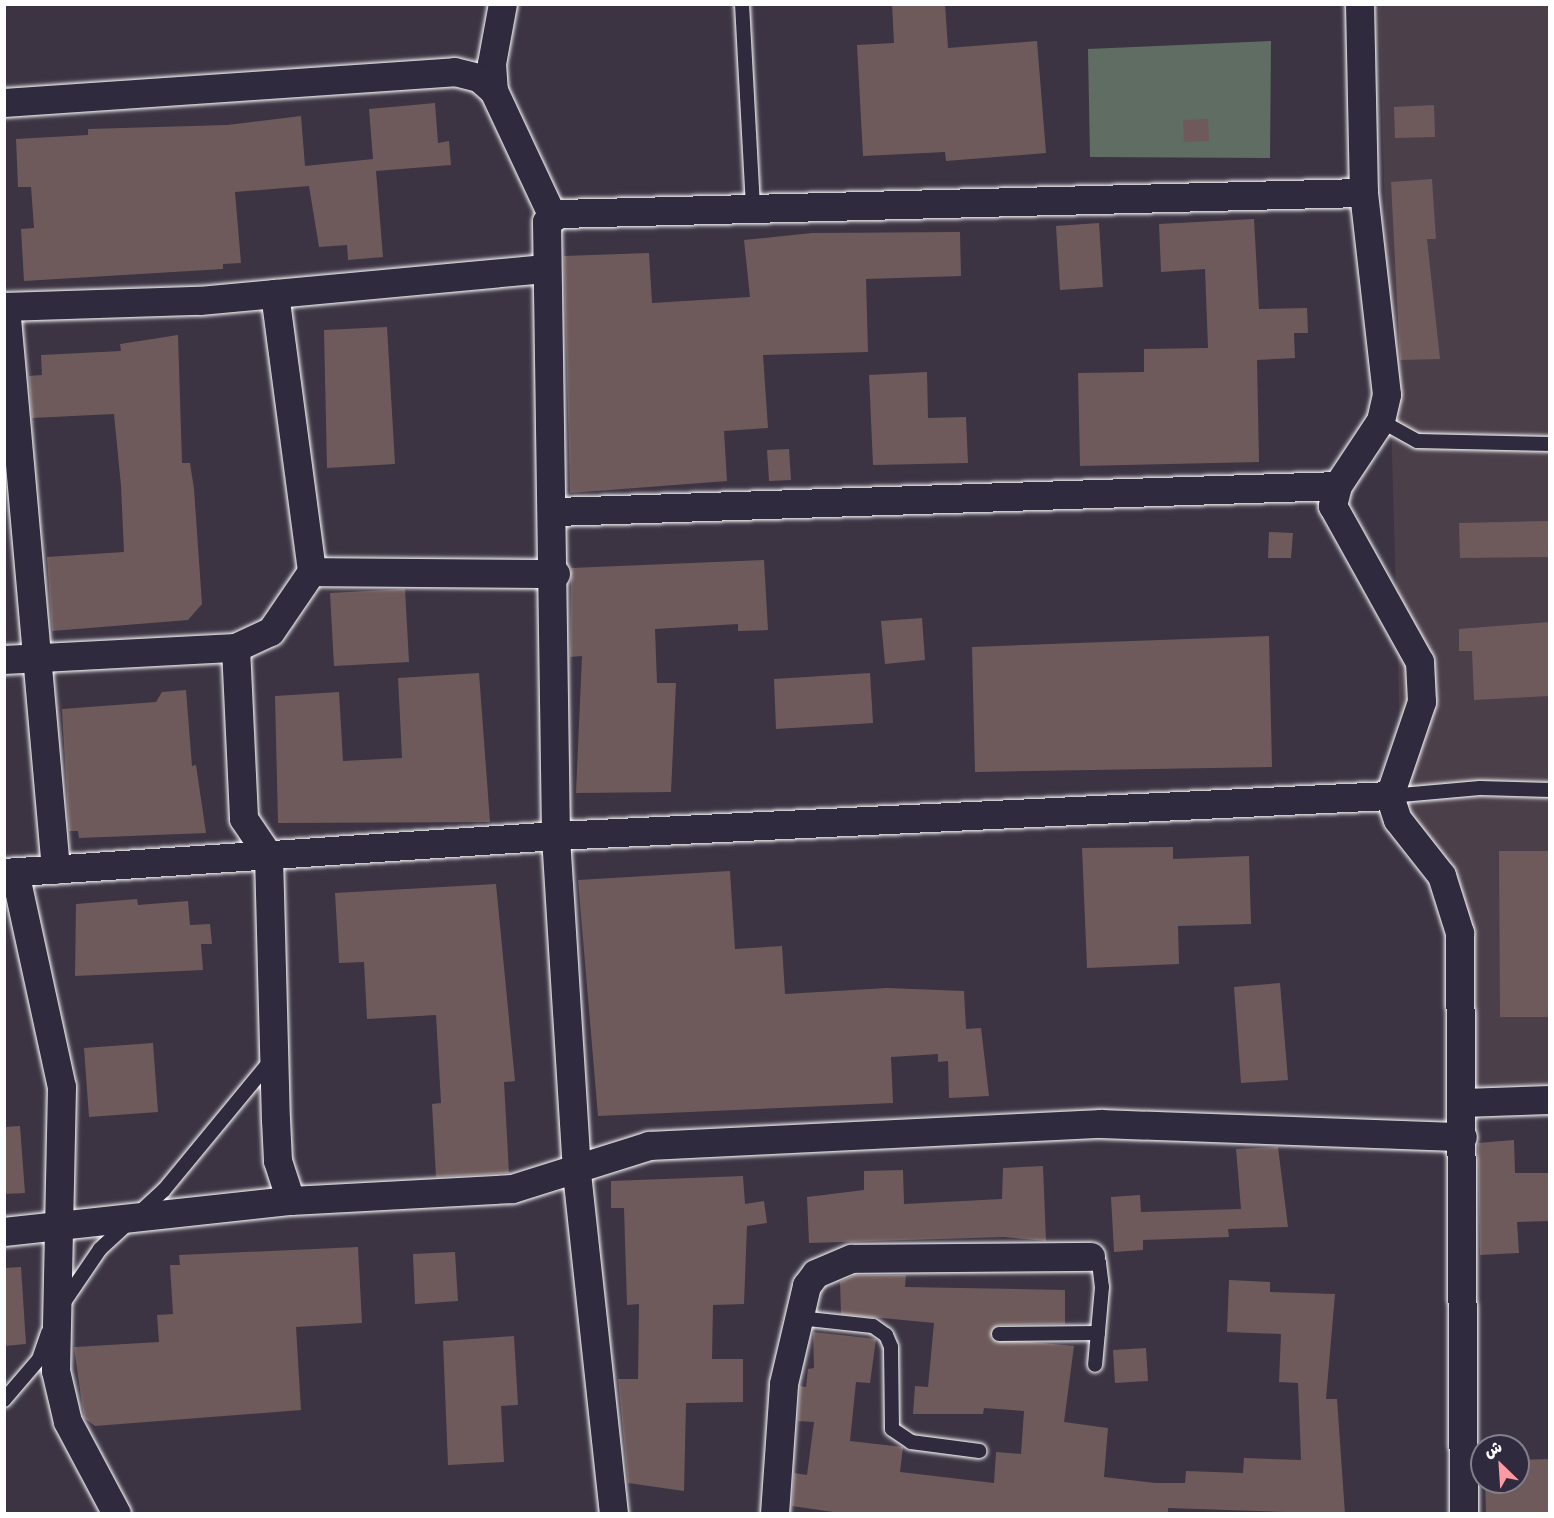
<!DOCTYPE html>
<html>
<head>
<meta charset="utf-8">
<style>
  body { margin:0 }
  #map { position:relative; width:1554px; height:1518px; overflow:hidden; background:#3c3443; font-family:"Architects Daughter","Playpen Sans Arabic",sans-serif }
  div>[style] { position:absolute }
  .built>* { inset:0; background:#4b3f4a }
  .green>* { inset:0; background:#606d62 }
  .building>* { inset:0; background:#6e5a5b }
  .roads { filter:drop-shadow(0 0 2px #fff) drop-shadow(0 0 2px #fff) }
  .lane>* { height:14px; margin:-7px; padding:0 7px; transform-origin:7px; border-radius:7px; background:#2f2a3d }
  .street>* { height:28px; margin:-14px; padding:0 14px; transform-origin:14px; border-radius:14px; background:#2f2a3d }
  span { translate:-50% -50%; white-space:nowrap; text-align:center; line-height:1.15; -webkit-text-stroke:4.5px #2f2a3d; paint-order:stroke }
  .frame { position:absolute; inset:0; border:6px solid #fff; pointer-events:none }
  .north { position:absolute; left:1470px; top:1434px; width:60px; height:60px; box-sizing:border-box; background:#2f2a3d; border:2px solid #827f8b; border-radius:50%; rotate:335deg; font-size:16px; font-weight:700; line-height:24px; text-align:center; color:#fff }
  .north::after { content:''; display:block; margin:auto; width:21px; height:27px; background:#ff9aa2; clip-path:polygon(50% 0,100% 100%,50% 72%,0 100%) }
</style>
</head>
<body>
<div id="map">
  <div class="built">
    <div style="clip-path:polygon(1379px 5px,1549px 5px,1549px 1084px,1457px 1087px,1454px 934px,1402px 803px)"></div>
  </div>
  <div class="green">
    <div style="clip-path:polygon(1271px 41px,1270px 158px,1090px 157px,1088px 49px)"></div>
  </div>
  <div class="building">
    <div style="clip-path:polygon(892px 4px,945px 4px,948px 48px,1037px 41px,1046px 153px,946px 161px,945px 152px,863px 156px,857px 45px,894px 43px)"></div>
    <div style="clip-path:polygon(435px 103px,438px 143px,449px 141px,451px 165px,376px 171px,383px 257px,348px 260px,347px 245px,319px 247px,309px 186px,235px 192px,241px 263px,223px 264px,223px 269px,24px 281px,21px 229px,34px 228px,31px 187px,18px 187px,16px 139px,88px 135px,88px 129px,227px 125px,301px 116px,305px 166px,373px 159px,369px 109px)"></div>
    <div style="clip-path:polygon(1434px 105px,1435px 137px,1395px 138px,1394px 107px)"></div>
    <div style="clip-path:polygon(1208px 119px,1209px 141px,1184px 142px,1183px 120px)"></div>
    <div style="clip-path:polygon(1432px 179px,1436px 239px,1427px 239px,1440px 359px,1400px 360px,1391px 182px)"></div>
    <div style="clip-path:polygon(1254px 219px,1259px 309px,1307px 308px,1308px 333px,1294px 333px,1295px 358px,1257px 360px,1259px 462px,1080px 466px,1078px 373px,1144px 372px,1144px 349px,1208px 348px,1205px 269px,1161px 272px,1159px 224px)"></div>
    <div style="clip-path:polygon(1099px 223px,1103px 287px,1060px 290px,1056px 226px)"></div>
    <div style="clip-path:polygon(960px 232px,961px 276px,866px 279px,868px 352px,763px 355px,768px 428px,724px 431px,727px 481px,570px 493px,564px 256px,649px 253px,652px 303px,750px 297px,744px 240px,812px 233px)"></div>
    <div style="clip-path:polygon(387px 327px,395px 464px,327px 468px,324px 330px)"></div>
    <div style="clip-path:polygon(178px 335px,182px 463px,190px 463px,194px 489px,202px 604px,188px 620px,52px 631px,47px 557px,124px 552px,121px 486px,114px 414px,32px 418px,29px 376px,42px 375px,41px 355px,121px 351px,120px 344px)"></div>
    <div style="clip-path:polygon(927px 372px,928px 418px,966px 417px,968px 463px,873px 465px,869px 375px)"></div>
    <div style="clip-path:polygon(789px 449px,791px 480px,769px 481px,767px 450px)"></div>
    <div style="clip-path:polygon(1550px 521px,1550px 557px,1460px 558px,1459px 523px)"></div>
    <div style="clip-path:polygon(1269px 532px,1293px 533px,1291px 558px,1268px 558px)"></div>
    <div style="clip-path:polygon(764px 560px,768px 630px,738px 631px,738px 624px,655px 629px,657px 683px,676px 683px,671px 792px,576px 793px,582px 656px,570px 657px,571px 568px)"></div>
    <div style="clip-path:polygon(405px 589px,409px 662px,334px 666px,330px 593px)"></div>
    <div style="clip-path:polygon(922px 618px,925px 660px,885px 664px,881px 621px)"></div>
    <div style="clip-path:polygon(1550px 622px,1550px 696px,1474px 700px,1472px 651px,1459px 651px,1459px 629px)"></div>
    <div style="clip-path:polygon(1269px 636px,1272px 767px,975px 772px,972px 647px)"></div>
    <div style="clip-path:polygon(479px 673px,490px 822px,278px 823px,275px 696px,339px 692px,343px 761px,402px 758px,398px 678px)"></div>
    <div style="clip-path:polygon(870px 673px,873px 723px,776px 729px,774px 679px)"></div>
    <div style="clip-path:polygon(186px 690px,192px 766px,196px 765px,206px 833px,79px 838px,78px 831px,69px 831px,62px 709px,156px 702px,162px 692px)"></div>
    <div style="clip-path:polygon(1173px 847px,1173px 859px,1249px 856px,1251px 924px,1178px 926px,1179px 964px,1087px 968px,1082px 848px)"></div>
    <div style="clip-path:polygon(1499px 851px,1550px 851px,1550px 1017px,1500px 1017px)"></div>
    <div style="clip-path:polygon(730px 871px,735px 949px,782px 946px,785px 994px,887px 988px,964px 991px,966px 1029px,981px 1028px,989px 1096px,949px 1098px,948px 1061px,938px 1062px,938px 1054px,891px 1057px,893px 1103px,598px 1116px,578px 880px)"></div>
    <div style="clip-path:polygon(496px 884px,515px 1081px,504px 1082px,509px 1173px,436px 1177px,432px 1104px,441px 1103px,436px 1015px,367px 1019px,364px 962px,339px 963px,335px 893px)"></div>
    <div style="clip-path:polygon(137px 899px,138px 905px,188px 901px,190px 925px,210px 924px,212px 944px,201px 944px,203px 970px,75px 976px,76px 904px)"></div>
    <div style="clip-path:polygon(1280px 983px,1288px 1080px,1241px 1083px,1234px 987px)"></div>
    <div style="clip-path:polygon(153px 1043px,158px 1112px,89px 1117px,84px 1048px)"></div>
    <div style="clip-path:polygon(20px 1126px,25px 1193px,4px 1194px,4px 1127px)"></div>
    <div style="clip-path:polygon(1514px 1140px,1515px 1173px,1550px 1173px,1550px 1221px,1517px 1222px,1519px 1253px,1480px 1255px,1478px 1143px)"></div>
    <div style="clip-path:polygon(1278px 1147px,1288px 1227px,1228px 1229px,1229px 1237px,1143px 1240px,1143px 1250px,1114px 1252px,1111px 1197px,1140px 1195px,1141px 1212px,1241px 1209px,1236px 1149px)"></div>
    <div style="clip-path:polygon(1043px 1166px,1046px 1241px,1004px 1237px,809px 1243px,807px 1197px,864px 1190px,864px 1171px,903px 1170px,904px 1204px,1002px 1199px,1003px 1168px)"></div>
    <div style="clip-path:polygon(743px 1176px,745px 1204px,764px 1201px,767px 1223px,747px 1226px,744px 1304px,713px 1305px,712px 1359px,743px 1359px,743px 1402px,686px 1403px,684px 1491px,628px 1483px,618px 1379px,638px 1379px,639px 1304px,627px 1305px,624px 1208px,611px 1208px,611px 1181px)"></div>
    <div style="clip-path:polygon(358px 1247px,362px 1323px,296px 1327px,301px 1410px,95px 1426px,84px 1418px,74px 1347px,159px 1342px,157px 1315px,173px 1314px,170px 1265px,180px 1265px,179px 1255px)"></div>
    <div style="clip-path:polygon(455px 1252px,458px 1301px,415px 1304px,413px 1254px)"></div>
    <div style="clip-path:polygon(21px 1267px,26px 1344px,4px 1346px,4px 1268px)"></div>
    <div style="clip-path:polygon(855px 1275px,906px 1275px,905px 1287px,1065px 1290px,1065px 1324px,998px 1325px,991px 1338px,1074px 1346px,1064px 1422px,1108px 1428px,1104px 1477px,1155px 1483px,1185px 1483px,1186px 1471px,1243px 1473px,1244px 1458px,1301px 1460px,1298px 1383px,1279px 1382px,1281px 1334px,1227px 1332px,1229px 1280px,1270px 1282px,1270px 1292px,1335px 1294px,1326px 1399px,1337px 1399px,1345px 1514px,1168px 1508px,1168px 1514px,847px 1514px,792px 1506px,794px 1473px,807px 1475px,814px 1422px,798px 1421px,800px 1386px,806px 1387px,808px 1369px,814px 1368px,813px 1332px,876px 1339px,870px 1383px,856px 1382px,850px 1441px,903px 1447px,900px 1472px,994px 1483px,996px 1452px,1021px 1454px,1024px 1411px,984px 1408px,983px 1414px,913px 1414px,915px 1386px,928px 1387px,934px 1323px,841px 1314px,840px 1282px)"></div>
    <div style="clip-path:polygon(514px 1336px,518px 1405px,501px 1406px,504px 1462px,448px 1465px,443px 1341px)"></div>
    <div style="clip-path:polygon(1146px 1348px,1148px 1381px,1115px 1383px,1113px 1350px)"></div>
    <div style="clip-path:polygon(1550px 1459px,1550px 1514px,1486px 1514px,1485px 1482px,1518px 1482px,1518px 1460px)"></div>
  </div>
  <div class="roads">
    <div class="lane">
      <div style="left:742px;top:4px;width:205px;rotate:86.9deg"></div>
      <div style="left:1381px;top:421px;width:41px;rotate:29.1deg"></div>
      <div style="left:1417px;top:441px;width:133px;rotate:1.3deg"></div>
      <div style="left:1390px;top:796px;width:90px;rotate:-5.1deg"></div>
      <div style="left:1480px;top:788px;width:70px;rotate:1.6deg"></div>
      <div style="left:1091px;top:1257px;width:10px;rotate:37deg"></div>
      <div style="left:1099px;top:1263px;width:24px;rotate:83deg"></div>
      <div style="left:1102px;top:1287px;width:78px;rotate:95.1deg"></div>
      <div style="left:62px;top:1305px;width:68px;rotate:-55.8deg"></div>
      <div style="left:100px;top:1249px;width:87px;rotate:-42.7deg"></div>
      <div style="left:164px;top:1190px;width:168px;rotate:-50.5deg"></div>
      <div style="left:799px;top:1318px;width:74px;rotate:6.2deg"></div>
      <div style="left:873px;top:1326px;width:16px;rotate:35deg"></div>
      <div style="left:886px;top:1335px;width:13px;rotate:67deg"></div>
      <div style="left:891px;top:1347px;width:82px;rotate:89.3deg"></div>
      <div style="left:892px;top:1429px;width:23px;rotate:34deg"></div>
      <div style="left:911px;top:1442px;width:69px;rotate:7.5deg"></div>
      <div style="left:999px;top:1334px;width:99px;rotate:-0.6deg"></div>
      <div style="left:4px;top:1400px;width:54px;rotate:-49.5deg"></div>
      <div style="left:39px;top:1359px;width:28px;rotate:-71deg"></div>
    </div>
    <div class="street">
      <div style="left:503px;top:4px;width:61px;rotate:100.4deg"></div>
      <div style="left:492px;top:64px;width:27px;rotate:86deg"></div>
      <div style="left:494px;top:91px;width:139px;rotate:64.9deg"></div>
      <div style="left:1360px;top:4px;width:189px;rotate:88.8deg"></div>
      <div style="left:1364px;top:193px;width:203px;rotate:83.5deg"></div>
      <div style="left:1387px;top:395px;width:27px;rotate:103deg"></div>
      <div style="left:1381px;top:421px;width:78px;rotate:123.5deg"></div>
      <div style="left:1338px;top:486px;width:21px;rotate:104deg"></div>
      <div style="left:1333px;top:506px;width:179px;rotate:60.9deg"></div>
      <div style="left:1420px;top:662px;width:40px;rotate:87.1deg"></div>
      <div style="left:1422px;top:702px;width:99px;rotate:108.8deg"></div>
      <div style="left:1390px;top:796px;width:25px;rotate:72deg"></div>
      <div style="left:1398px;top:820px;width:71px;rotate:51.8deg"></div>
      <div style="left:1442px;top:876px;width:60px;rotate:72.5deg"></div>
      <div style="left:1460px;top:933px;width:581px;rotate:89.61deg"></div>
      <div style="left:4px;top:103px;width:452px;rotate:-3.9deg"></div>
      <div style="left:455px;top:72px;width:25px;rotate:14deg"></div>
      <div style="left:479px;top:78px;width:20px;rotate:41deg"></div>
      <div style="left:275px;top:294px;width:280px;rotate:82.4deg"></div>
      <div style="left:4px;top:307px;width:196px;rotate:-1.8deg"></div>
      <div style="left:200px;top:301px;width:347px;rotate:-5.3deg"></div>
      <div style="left:6px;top:307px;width:565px;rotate:84.92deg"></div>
      <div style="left:556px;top:512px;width:782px;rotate:-1.9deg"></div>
      <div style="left:236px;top:648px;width:171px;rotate:87.3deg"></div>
      <div style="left:244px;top:819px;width:45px;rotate:56deg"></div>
      <div style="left:269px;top:856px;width:264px;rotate:88.5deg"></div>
      <div style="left:276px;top:1120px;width:41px;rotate:87.2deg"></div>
      <div style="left:278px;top:1161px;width:42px;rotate:72deg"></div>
      <div style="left:4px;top:660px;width:232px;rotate:-3deg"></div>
      <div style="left:236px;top:648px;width:38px;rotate:-25deg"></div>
      <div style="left:271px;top:632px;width:73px;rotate:-55.7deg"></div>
      <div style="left:312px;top:572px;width:244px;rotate:0.5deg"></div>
      <div style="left:15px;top:872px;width:220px;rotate:77.7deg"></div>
      <div style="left:62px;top:1087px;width:284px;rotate:91.2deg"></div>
      <div style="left:56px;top:1371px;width:52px;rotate:76.8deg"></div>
      <div style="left:68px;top:1422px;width:104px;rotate:62deg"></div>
      <div style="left:4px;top:873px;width:553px;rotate:-3.83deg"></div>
      <div style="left:556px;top:836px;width:835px;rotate:-2.75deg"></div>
      <div style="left:1463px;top:1103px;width:87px;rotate:-2deg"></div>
      <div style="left:4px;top:1232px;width:289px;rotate:-6.2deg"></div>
      <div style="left:291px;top:1201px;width:222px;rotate:-3.1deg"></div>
      <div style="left:513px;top:1189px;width:143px;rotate:-17.5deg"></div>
      <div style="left:649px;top:1146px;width:453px;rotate:-2.8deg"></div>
      <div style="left:1101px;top:1124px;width:362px;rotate:2.1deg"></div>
      <div style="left:614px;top:1514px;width:345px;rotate:-96.2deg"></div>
      <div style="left:577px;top:1171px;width:336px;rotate:-93.6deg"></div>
      <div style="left:556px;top:836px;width:614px;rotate:-90.84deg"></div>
      <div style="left:547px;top:222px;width:15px;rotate:-32deg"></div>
      <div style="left:560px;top:214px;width:804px;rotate:-1.5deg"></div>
      <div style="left:775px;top:1514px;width:130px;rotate:-86deg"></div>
      <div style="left:784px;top:1384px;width:101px;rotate:-76.8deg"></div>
      <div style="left:807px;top:1286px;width:15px;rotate:-53deg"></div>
      <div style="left:816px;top:1274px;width:39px;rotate:-23deg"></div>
      <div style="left:852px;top:1259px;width:239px;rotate:-0.5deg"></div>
    </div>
  </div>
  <div class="frame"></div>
  <div class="north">ش</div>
</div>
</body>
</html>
